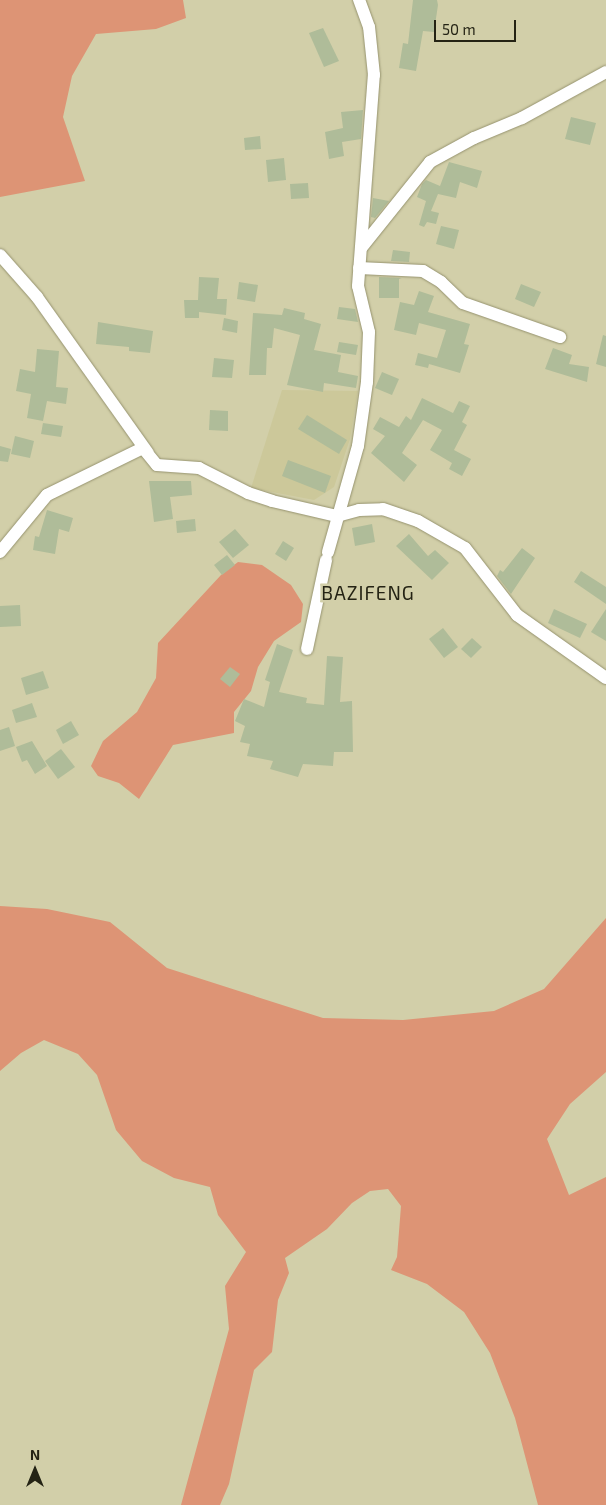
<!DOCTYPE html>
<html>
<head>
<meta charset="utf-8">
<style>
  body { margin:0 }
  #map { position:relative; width:606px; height:1505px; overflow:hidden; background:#d2cfa9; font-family:"Exo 2",sans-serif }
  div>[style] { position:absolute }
  .built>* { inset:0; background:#ccc89a }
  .green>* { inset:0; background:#dd9475 }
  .building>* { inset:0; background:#afbc99 }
  .roads { filter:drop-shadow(0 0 1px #96936f) drop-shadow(0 0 1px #96936f) }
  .minor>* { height:12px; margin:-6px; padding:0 6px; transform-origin:6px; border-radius:6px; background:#fff }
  span { translate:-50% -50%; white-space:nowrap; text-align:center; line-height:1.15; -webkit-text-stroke:5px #d2cfa9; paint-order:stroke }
  .quarter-label { font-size:19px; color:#242314; letter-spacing:1px }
  .north { position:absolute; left:10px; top:1445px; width:50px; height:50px; -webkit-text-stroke:4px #d2cfa9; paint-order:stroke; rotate:0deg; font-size:14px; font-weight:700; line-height:20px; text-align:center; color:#242314 }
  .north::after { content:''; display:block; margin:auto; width:18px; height:22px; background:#242314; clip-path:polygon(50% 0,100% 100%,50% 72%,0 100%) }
  .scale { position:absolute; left:434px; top:20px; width:82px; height:22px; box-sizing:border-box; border:2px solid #242314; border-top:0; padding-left:6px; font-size:15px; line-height:18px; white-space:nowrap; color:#242314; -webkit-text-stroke:4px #d2cfa9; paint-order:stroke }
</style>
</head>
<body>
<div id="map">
  <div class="built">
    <div style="clip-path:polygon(282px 390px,358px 391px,350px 439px,334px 487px,314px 500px,251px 488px)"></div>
  </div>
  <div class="green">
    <div style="clip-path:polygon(0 0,183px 0,186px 18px,156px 29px,96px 34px,72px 76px,63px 117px,85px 181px,0 197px)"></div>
    <div style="clip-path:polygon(238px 562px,262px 565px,291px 585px,303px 604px,301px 622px,274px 641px,258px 667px,251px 691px,234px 712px,234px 733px,173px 745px,139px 799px,119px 783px,98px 776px,91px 766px,103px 741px,137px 712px,156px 678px,158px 643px,221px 575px)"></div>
    <div style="clip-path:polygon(0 906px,47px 909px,110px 922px,167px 968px,323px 1018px,403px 1020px,494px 1011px,544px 989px,606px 918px,606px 1072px,570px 1104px,547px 1139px,569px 1195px,606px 1177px,606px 1505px,538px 1505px,515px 1418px,490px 1353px,464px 1312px,427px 1284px,391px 1270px,397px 1257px,401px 1206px,388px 1189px,370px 1191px,352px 1203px,327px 1229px,285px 1258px,289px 1273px,278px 1300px,272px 1352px,254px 1370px,229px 1484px,220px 1505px,181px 1505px,229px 1329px,225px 1286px,246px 1252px,218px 1215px,210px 1187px,174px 1178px,142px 1161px,116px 1130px,97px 1075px,78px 1054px,44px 1040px,21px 1053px,0 1071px)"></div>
  </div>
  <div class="building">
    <div style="clip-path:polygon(413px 0,437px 0,438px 5px,434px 32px,423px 31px,416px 71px,399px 68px,403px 43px,408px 44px)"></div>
    <div style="clip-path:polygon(323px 28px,339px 61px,324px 67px,309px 33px)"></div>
    <div style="clip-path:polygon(363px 110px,361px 139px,342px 142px,344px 156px,329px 159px,325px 132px,343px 128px,341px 112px)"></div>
    <div style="clip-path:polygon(571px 117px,596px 123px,590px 145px,565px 139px)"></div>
    <div style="clip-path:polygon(260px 136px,261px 149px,245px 150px,244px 138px)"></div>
    <div style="clip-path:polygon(284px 158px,286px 180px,268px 182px,266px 160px)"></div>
    <div style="clip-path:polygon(449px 162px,482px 171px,477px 188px,460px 182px,456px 198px,438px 194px,431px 211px,439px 213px,436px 224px,427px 222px,424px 227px,419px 225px,426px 201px,417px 197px,422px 184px,426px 180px,440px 186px)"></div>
    <div style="clip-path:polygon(308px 183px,309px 198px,291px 199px,290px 184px)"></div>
    <div style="clip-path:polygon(373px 198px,389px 201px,375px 218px,371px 217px)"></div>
    <div style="clip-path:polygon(441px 226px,459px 230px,454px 249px,436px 244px)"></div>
    <div style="clip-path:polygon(393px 250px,410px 252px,409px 262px,391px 261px)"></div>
    <div style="clip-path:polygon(199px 277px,219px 278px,217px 299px,227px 299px,226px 315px,199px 312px,199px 318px,185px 318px,184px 300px,198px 300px)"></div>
    <div style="clip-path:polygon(379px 277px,402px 278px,399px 279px,399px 298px,379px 298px)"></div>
    <div style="clip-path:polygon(239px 282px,258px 285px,255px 302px,237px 299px)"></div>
    <div style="clip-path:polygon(521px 284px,541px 292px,534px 307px,515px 299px)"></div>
    <div style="clip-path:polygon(419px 291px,434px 296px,428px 312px,470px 324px,464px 344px,469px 345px,460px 373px,429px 364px,428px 368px,415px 365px,418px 353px,437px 358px,446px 330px,419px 323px,416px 335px,394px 330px,400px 302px,414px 305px)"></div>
    <div style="clip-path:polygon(339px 307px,355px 309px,358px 322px,337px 319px)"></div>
    <div style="clip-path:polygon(284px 308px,305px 313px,304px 319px,321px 324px,314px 350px,341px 355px,338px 372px,358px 376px,356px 388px,324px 383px,323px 392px,287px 385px,300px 335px,274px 328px,272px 348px,267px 348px,266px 375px,249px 375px,253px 313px,282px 315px)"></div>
    <div style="clip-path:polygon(224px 318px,238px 321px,237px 333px,222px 330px)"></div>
    <div style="clip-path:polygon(98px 322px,153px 331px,150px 353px,129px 351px,129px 347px,96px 344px)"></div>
    <div style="clip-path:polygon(603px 335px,606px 336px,606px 367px,596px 364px)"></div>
    <div style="clip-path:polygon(339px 342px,358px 345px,356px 355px,337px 352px)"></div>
    <div style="clip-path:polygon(553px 348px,572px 355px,569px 364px,589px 367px,587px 382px,545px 369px)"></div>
    <div style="clip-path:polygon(37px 349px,59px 351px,56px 387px,68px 388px,66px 404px,47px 401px,43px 421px,27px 418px,31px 394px,16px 391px,20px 369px,35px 372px)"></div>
    <div style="clip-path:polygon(214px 358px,234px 360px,232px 378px,212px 377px)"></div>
    <div style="clip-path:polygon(382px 372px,399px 379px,392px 395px,375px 388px)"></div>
    <div style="clip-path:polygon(422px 398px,453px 413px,459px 401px,470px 406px,462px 422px,467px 425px,454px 450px,471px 459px,462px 476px,449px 469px,452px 463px,430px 450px,442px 430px,423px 420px,402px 453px,417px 465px,404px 482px,371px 453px,385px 436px,373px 429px,380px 417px,399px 427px,406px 416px,411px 420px)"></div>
    <div style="clip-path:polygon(210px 410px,228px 411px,228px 431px,209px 430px)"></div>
    <div style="clip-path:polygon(307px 415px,347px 440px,339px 454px,298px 429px)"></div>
    <div style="clip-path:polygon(43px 423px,63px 426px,61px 437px,41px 434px)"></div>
    <div style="clip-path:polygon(15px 436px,34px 441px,30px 458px,11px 454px)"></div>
    <div style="clip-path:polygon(0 446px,11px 449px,8px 462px,0 461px)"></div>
    <div style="clip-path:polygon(288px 460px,331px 476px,325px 493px,282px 476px)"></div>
    <div style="clip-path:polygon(149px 481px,191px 481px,192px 495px,170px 497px,173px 519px,154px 522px)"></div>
    <div style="clip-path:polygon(47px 510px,73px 518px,69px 532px,59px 529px,55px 554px,33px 550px,35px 536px,39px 537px)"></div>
    <div style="clip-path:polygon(195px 519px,196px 531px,177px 533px,176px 521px)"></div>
    <div style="clip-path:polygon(372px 524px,375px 542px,355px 546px,352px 528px)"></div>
    <div style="clip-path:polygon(235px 529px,249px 545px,233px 558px,219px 542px)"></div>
    <div style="clip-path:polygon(409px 534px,428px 556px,435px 550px,449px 563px,432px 580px,396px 546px)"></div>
    <div style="clip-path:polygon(283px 541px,294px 548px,286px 561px,275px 554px)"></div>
    <div style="clip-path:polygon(522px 548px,535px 558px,511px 594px,497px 576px,500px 570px,503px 572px)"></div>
    <div style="clip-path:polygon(227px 555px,235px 565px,222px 575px,214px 565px)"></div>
    <div style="clip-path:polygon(581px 571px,606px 587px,606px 604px,574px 582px)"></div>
    <div style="clip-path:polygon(20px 605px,21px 626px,0 627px,0 606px)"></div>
    <div style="clip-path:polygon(554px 609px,587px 624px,580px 638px,548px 623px)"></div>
    <div style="clip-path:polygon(606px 609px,606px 641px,591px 632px)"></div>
    <div style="clip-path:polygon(443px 628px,458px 647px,444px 658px,429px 639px)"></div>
    <div style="clip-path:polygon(472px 638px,482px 647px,471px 658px,461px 649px)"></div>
    <div style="clip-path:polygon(277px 644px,293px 650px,279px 692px,307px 698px,306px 703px,324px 705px,327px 656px,343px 657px,340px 702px,352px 701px,353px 752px,334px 752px,333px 766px,303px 764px,298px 777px,270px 769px,273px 761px,247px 756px,250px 744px,240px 742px,245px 726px,235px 721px,244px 699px,264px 707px,270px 682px,265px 680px)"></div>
    <div style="clip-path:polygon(230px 667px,240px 674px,230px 687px,220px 679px)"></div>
    <div style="clip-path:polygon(43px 671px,49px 688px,26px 695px,21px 678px)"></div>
    <div style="clip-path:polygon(32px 703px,37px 717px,16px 723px,12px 710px)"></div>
    <div style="clip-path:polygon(71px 721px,79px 735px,63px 744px,56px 730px)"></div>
    <div style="clip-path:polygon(9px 727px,15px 746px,0 751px,0 730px)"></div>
    <div style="clip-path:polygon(32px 741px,47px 766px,35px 774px,27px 760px,22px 762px,16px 747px)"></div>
    <div style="clip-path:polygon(61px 749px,75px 767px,58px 779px,45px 761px)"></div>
  </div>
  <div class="roads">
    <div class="minor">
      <div style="left:362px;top:247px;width:109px;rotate:-51.3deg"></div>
      <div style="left:430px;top:162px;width:50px;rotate:-28.6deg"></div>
      <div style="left:474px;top:138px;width:52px;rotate:-22.6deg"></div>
      <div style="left:522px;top:118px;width:96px;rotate:-28.7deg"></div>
      <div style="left:0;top:255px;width:56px;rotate:48.6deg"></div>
      <div style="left:37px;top:297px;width:191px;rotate:54.6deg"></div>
      <div style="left:359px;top:268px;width:64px;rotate:2.7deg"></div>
      <div style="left:423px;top:271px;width:21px;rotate:31deg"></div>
      <div style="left:441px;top:282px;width:30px;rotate:44deg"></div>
      <div style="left:463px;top:303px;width:103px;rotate:19.3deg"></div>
      <div style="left:0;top:552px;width:74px;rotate:-50.5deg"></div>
      <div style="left:47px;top:495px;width:107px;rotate:-26.1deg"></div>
      <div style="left:143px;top:448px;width:22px;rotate:51deg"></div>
      <div style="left:157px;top:465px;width:42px;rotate:4.1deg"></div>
      <div style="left:199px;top:468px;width:55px;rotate:27deg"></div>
      <div style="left:248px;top:493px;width:25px;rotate:18deg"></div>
      <div style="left:272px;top:501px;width:67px;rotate:13deg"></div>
      <div style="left:337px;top:516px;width:23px;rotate:-15deg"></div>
      <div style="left:359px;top:510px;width:24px;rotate:-2deg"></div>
      <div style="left:383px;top:509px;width:37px;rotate:19deg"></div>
      <div style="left:418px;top:521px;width:54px;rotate:29.9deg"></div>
      <div style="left:465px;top:548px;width:85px;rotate:52.2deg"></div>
      <div style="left:517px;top:615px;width:109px;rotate:35.3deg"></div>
      <div style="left:328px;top:552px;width:110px;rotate:-74.2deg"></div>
      <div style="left:358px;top:446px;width:65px;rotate:-82deg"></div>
      <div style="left:367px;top:382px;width:50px;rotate:-87.7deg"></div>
      <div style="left:369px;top:332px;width:47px;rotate:-103.4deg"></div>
      <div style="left:358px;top:286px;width:212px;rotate:-85.7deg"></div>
      <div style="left:374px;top:75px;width:48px;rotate:-95.9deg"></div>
      <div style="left:369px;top:27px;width:29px;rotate:-110deg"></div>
      <div style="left:307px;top:649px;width:91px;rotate:-77.9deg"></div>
    </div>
  </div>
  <div class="quarter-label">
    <span style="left:368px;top:593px">BAZIFENG</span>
  </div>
  <div class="north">N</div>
  <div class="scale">50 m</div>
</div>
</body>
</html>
